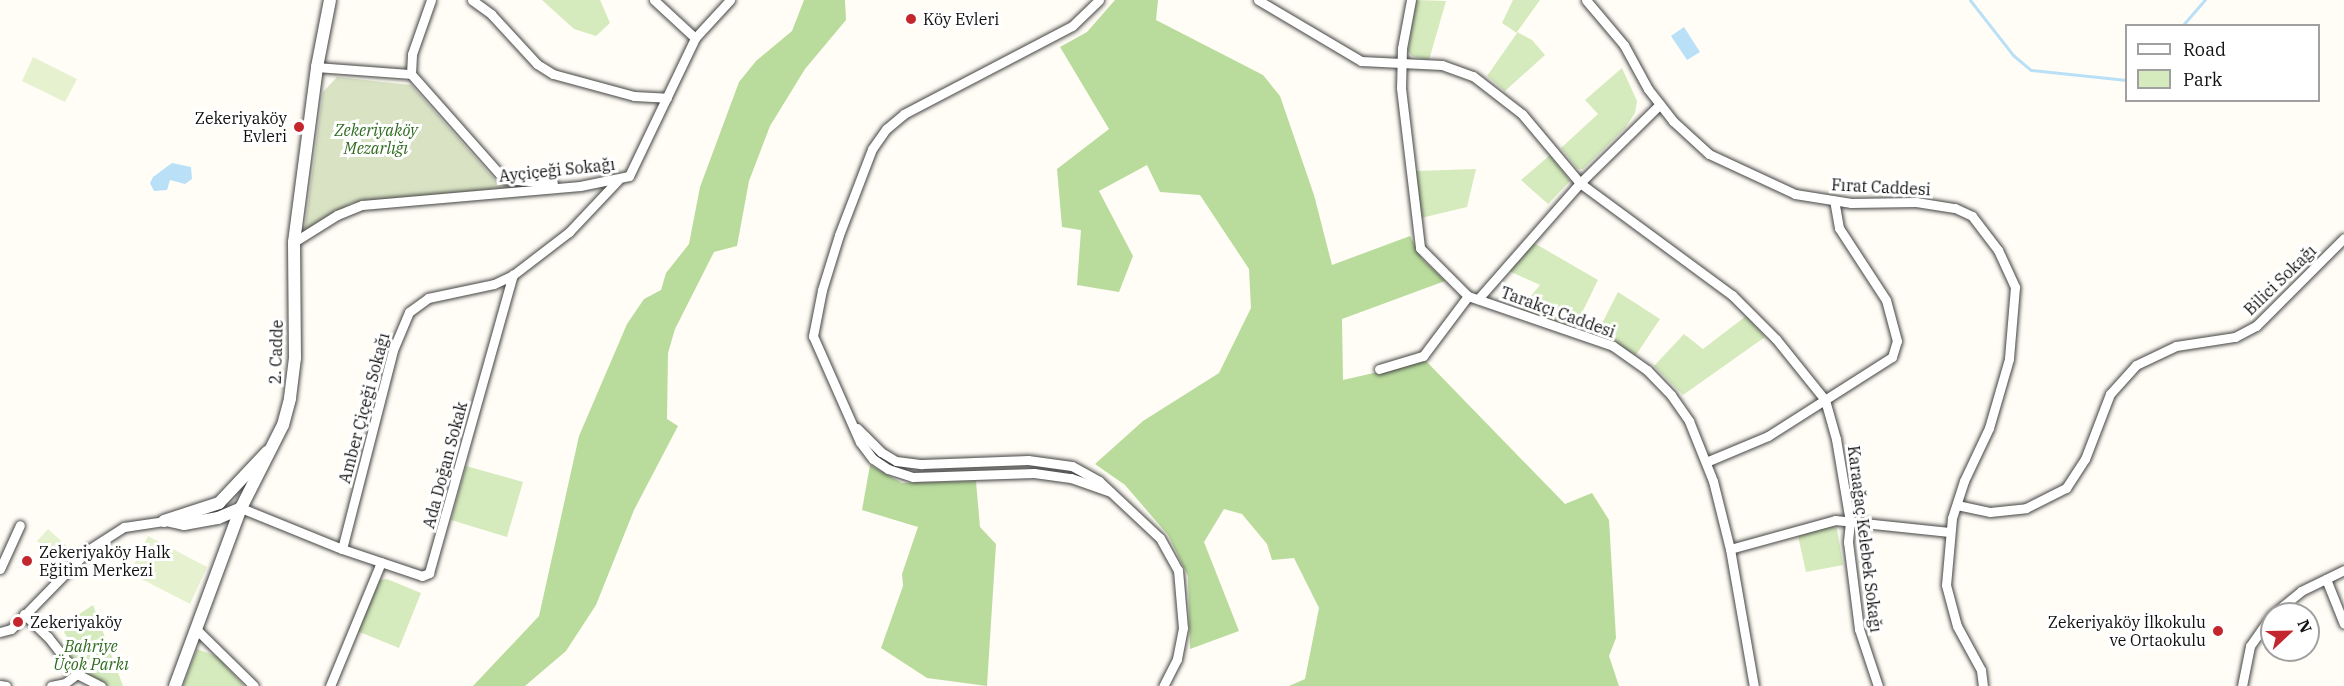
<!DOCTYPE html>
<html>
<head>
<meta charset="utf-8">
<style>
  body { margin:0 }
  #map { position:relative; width:2344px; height:686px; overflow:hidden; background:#fffdf5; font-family:"IBM Plex Serif",serif }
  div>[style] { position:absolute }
  .green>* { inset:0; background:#d5ebbd }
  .forest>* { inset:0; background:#b9dc9c }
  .cemetery>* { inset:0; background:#d9e3c4 }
  .pitch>* { inset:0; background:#e6f2cf }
  .water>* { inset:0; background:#b9e0f7 }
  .stream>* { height:3px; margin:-1.5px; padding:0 1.5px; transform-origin:1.5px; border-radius:1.5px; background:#b9e0f7 }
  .roads { filter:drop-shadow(0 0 2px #444) drop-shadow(0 0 2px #444) }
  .minor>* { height:9px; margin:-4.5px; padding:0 4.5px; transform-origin:4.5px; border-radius:4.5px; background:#fff }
  .tertiary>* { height:12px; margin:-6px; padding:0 6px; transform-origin:6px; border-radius:6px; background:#fff }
  .dots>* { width:16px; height:16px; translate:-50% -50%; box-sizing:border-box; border:3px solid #fff; border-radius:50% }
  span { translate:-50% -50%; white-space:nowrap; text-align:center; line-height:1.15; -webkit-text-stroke:6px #fff; paint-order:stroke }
  .poi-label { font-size:16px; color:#111 }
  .left { translate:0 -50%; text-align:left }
  .right { translate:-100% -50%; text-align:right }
  .park-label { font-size:16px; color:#2f6b1f; font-style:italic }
  .street-label { font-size:16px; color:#111 }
  .legend { position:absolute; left:2125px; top:24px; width:195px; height:78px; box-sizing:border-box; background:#fff; border:2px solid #a0a0a0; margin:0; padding:8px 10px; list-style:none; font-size:18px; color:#111 }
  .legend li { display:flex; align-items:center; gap:12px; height:30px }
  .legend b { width:30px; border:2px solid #a0a0a0 }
  .north { position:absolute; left:2260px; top:602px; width:60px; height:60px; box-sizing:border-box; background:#fff; border:2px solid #a0a0a0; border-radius:50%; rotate:68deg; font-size:16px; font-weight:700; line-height:24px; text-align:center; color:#111 }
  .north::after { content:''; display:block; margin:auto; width:21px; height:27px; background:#c4262e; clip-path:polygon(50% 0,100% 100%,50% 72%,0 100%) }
</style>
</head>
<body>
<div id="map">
  <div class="green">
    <div style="clip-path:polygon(542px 0,600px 0,610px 23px,596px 36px,574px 29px)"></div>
    <div style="clip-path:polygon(1416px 0,1446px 1px,1429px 60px,1412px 56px,1408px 51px)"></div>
    <div style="clip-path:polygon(1513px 0,1540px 0,1517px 32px,1532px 40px,1545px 55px,1505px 91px,1487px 76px,1517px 33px,1502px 23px)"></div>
    <div style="clip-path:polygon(1622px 68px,1637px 101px,1635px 113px,1625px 128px,1583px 169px,1578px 169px,1561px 148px,1598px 114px,1585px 100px)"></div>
    <div style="clip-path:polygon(1550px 155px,1570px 181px,1548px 204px,1521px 180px)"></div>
    <div style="clip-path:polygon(1476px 169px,1467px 207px,1421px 218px,1416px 171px)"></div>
    <div style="clip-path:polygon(1534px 243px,1598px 280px,1574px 329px,1520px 309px,1540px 285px,1507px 270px)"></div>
    <div style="clip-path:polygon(1618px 292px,1660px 319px,1636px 355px,1596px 335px)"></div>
    <div style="clip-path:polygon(1746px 316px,1765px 337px,1683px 395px,1654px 366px,1684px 334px,1703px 349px)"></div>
    <div style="clip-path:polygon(466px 466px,523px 482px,507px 537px,451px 520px)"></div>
    <div style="clip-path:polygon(1832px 525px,1837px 529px,1843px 565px,1806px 572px,1798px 536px)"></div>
    <div style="clip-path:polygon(387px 579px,421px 593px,399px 648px,357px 631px,379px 580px)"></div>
    <div style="clip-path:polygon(93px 605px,123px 686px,107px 686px,80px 671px,68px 655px,74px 648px,64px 632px,74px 624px,70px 620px)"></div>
    <div style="clip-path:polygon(197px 649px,218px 657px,244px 686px,183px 686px)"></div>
  </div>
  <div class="forest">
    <div style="clip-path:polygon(804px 0,845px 0,846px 20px,805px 69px,770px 126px,749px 181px,737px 246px,714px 252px,675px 329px,668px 353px,667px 419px,678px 426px,634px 510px,596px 605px,566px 651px,525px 686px,473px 686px,539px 616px,579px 436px,627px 324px,644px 299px,661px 290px,666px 273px,689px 244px,700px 187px,739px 82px,756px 61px,792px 31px)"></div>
    <div style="clip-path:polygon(1115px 0,1158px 0,1156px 20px,1263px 75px,1280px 96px,1314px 195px,1332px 265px,1410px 236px,1422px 259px,1445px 281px,1342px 319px,1343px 380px,1426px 361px,1565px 504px,1592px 493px,1609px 520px,1616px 638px,1609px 656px,1619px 686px,1289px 686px,1305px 679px,1319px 608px,1294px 558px,1272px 560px,1267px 544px,1242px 514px,1224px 509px,1204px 542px,1239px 631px,1190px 649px,1188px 576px,1168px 535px,1125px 485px,1095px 464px,1143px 421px,1219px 373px,1251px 308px,1249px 269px,1200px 195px,1160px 192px,1147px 165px,1099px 191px,1133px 256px,1119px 292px,1077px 285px,1081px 230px,1062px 227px,1057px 169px,1109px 129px,1060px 47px,1087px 32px)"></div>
    <div style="clip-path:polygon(870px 465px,902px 483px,976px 481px,980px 527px,996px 544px,987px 686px,927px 678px,881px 648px,903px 586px,902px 574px,918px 527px,862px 510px)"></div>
  </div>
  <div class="cemetery">
    <div style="clip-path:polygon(337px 77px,411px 85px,502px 188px,351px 203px,308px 233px,305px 228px,323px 92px)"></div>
  </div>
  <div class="pitch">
    <div style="clip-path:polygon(33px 57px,77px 79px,65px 102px,22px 81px)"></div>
    <div style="clip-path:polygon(48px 529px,70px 549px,59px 561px,37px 541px)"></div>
    <div style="clip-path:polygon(148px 536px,207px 567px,190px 604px,130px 573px)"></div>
  </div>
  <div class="water">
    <div style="clip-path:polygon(1684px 27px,1700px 52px,1687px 60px,1671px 36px)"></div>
    <div style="clip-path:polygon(172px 163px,191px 167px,192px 179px,185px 184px,170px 180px,167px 190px,154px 191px,150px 183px,153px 177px)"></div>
  </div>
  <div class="stream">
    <div style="left:1970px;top:0;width:70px;rotate:52deg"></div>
    <div style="left:2013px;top:55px;width:23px;rotate:40deg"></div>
    <div style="left:2031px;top:70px;width:96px;rotate:6deg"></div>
    <div style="left:2182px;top:26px;width:35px;rotate:-49deg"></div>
  </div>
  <div class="roads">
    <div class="minor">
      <div style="left:472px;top:0;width:24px;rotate:36deg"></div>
      <div style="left:491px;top:14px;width:68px;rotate:47.4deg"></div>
      <div style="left:537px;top:64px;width:19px;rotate:32deg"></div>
      <div style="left:553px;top:74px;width:84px;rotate:15.2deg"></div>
      <div style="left:634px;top:96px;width:33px;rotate:3deg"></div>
      <div style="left:654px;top:0;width:56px;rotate:42.8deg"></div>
      <div style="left:1099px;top:0;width:37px;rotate:136deg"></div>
      <div style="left:1072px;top:26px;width:190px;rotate:152.4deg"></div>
      <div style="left:904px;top:114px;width:23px;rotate:140deg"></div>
      <div style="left:886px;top:129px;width:24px;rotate:125deg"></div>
      <div style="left:872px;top:149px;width:92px;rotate:111deg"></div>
      <div style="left:839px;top:235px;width:58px;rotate:107.2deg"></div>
      <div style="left:822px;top:290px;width:47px;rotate:101.1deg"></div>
      <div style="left:813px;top:336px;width:116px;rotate:66.1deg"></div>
      <div style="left:860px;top:442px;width:21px;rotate:53deg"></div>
      <div style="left:873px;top:459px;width:18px;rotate:34deg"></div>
      <div style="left:888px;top:469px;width:26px;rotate:18deg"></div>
      <div style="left:913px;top:477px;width:121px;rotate:-1.9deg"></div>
      <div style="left:1034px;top:473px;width:37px;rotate:8deg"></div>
      <div style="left:1071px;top:478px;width:42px;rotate:19.3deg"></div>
      <div style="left:1258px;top:0;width:120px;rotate:30.6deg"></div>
      <div style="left:1361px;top:61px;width:81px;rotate:2.8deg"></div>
      <div style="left:1442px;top:65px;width:33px;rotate:20deg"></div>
      <div style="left:1473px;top:76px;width:62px;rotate:37.8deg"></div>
      <div style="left:1522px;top:114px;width:90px;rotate:50deg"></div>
      <div style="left:1580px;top:183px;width:189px;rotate:36.4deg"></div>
      <div style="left:1732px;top:295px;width:62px;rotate:45deg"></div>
      <div style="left:1776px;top:339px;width:78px;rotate:51.2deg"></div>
      <div style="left:1825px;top:400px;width:41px;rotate:74.2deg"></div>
      <div style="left:1836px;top:439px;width:84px;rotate:80.4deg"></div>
      <div style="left:1850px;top:522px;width:20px;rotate:96deg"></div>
      <div style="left:1848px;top:542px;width:88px;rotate:82.8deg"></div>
      <div style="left:1859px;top:629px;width:60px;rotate:71.6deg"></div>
      <div style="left:1411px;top:0;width:49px;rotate:100.6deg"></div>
      <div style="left:1402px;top:48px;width:40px;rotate:91.4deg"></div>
      <div style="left:1401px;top:88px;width:161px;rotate:83.2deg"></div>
      <div style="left:1420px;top:248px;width:68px;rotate:45deg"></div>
      <div style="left:1468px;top:296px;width:153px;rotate:19deg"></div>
      <div style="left:1613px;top:346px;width:42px;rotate:35.2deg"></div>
      <div style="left:1647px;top:370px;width:35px;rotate:46deg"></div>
      <div style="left:1671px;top:395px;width:32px;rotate:55deg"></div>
      <div style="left:1689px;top:421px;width:65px;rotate:68.2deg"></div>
      <div style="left:1713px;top:481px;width:70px;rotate:76deg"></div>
      <div style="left:1730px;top:549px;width:139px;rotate:80.1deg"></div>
      <div style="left:1586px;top:0;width:59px;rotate:49.8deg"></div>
      <div style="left:1624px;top:45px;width:50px;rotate:61.4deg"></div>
      <div style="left:1648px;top:89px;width:41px;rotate:52deg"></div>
      <div style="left:1673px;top:121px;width:49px;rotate:42.5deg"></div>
      <div style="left:1709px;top:154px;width:95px;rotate:24.9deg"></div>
      <div style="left:1795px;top:194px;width:57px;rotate:9.1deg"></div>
      <div style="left:1851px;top:203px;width:65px;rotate:-0.9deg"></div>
      <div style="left:1916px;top:202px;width:39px;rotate:9deg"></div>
      <div style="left:1955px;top:208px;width:19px;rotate:25deg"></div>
      <div style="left:1972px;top:216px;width:43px;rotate:52.6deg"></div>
      <div style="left:1998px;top:250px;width:41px;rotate:65.3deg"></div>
      <div style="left:2015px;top:287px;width:72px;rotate:94.8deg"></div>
      <div style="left:2009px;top:359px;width:72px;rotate:106.2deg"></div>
      <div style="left:1989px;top:428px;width:59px;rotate:115.3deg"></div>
      <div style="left:1964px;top:481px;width:39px;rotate:108deg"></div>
      <div style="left:1952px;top:518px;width:67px;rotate:95.1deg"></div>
      <div style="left:1946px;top:585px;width:42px;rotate:75deg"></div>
      <div style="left:1957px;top:626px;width:50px;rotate:61.4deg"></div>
      <div style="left:1981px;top:670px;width:16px;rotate:83deg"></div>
      <div style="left:317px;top:67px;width:94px;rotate:4.3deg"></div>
      <div style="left:411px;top:74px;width:140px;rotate:48.5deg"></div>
      <div style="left:504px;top:179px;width:49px;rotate:4.7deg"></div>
      <div style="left:411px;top:74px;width:20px;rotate:-87deg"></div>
      <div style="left:412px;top:54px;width:57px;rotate:-70.6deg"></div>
      <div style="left:294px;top:242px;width:51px;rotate:-32.1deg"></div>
      <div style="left:337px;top:215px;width:27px;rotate:-22deg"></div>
      <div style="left:362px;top:205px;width:219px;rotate:-5deg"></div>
      <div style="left:580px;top:186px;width:50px;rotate:-11.5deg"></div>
      <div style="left:629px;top:176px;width:153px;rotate:-64.4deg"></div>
      <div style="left:695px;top:38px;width:52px;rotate:-47.4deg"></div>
      <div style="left:1478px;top:299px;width:154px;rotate:-48.7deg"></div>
      <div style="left:1580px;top:183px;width:112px;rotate:-44.6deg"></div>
      <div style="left:1379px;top:369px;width:46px;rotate:-16.5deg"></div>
      <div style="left:1423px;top:356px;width:75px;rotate:-53.1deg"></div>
      <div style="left:857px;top:428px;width:34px;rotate:45deg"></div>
      <div style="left:881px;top:452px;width:17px;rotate:31deg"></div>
      <div style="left:896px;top:461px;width:26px;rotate:7deg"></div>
      <div style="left:922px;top:464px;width:106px;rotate:-2.2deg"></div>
      <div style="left:1028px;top:460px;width:44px;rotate:7.8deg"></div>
      <div style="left:1072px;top:466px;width:31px;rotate:29deg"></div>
      <div style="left:1099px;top:481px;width:83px;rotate:43.1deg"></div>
      <div style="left:1160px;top:538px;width:37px;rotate:61deg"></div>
      <div style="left:1178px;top:570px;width:58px;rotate:85.1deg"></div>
      <div style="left:1183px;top:628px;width:32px;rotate:101deg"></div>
      <div style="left:1177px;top:659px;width:30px;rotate:117deg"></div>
      <div style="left:1706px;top:462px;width:67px;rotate:-22.8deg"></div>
      <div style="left:1768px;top:436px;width:147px;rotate:-32.5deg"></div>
      <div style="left:1892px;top:357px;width:17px;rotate:-73deg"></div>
      <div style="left:1897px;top:341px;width:42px;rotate:-105deg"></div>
      <div style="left:1886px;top:300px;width:86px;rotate:-123.1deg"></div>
      <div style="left:1839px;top:228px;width:28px;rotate:-100deg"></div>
      <div style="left:1957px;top:505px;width:34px;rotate:12deg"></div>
      <div style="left:1990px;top:512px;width:36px;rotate:-6deg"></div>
      <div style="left:2026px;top:508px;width:45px;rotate:-26.6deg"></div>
      <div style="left:2066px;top:488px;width:35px;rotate:-57deg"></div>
      <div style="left:2085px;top:459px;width:70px;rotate:-69deg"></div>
      <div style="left:2110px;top:394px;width:39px;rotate:-48deg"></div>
      <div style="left:2136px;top:365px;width:44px;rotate:-25.4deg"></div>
      <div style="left:2176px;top:346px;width:60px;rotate:-8.7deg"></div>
      <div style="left:2235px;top:337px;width:24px;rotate:-28deg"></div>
      <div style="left:2256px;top:326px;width:124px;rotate:-45deg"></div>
      <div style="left:241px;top:508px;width:109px;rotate:22.1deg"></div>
      <div style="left:342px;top:549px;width:84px;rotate:18.6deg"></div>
      <div style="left:422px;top:576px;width:8px;rotate:-23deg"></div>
      <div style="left:429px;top:573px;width:310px;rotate:-74.3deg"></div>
      <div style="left:342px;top:549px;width:205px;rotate:-75.6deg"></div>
      <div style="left:393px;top:350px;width:41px;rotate:-67.2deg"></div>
      <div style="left:409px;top:312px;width:24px;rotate:-36deg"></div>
      <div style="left:428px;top:298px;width:67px;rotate:-12deg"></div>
      <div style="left:494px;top:284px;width:21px;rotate:-25deg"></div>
      <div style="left:513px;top:275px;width:71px;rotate:-37.5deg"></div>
      <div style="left:569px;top:232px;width:71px;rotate:-46.7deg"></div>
      <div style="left:1730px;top:549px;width:109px;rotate:-15.4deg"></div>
      <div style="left:1835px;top:520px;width:115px;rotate:6deg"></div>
      <div style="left:0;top:569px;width:48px;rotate:-65.6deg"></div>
      <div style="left:2326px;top:579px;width:48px;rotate:68.2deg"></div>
      <div style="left:24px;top:614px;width:33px;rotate:44deg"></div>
      <div style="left:48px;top:637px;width:47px;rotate:51.9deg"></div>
      <div style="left:77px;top:674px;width:27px;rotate:27deg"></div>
      <div style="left:2273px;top:614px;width:36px;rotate:-39deg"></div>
      <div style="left:2301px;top:591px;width:48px;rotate:-26deg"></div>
      <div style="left:196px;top:629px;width:81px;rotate:44.5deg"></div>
      <div style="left:0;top:632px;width:11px;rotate:-15deg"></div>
      <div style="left:11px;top:629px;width:110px;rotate:-45.7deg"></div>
      <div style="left:88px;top:550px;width:43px;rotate:-32.6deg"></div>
      <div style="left:124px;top:527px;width:40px;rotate:-8.5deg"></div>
      <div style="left:0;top:685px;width:6px;rotate:9deg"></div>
      <div style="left:51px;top:686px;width:14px;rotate:-12deg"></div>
      <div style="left:65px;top:683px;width:15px;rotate:-37deg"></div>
      <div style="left:330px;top:686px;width:134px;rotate:-67.6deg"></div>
      <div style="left:2242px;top:686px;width:41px;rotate:-78.7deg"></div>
      <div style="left:2250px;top:646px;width:38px;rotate:-55deg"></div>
    </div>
    <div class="tertiary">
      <div style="left:164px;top:521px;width:58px;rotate:-18.1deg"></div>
      <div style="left:219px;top:503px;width:70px;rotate:-46.7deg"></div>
      <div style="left:170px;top:521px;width:14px;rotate:12deg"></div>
      <div style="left:184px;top:524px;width:35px;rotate:-10deg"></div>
      <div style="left:218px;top:518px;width:25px;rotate:-23deg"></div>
      <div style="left:175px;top:686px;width:190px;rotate:-69.7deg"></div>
      <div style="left:241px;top:508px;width:93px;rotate:-63.2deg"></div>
      <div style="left:283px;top:425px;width:28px;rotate:-75deg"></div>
      <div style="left:290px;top:398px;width:40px;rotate:-82.9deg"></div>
      <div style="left:295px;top:358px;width:116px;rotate:-90.5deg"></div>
      <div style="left:294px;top:242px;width:177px;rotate:-82.5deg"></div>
      <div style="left:317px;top:67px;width:68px;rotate:-79deg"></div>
    </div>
  </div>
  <div class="dots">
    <div style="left:911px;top:19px;background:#c4262e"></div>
    <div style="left:299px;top:127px;background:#c4262e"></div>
    <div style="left:27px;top:561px;background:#c4262e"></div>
    <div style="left:18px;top:622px;background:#c4262e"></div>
    <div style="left:2218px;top:631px;background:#c4262e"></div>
  </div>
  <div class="poi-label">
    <span class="left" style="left:923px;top:19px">Köy Evleri</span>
    <span class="right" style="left:287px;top:127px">Zekeriyaköy<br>Evleri</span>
    <span class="left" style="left:39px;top:561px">Zekeriyaköy Halk<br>Eğitim Merkezi</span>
    <span class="left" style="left:30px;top:622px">Zekeriyaköy</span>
    <span class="right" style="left:2206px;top:631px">Zekeriyaköy İlkokulu<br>ve Ortaokulu</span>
  </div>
  <div class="park-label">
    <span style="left:376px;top:139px">Zekeriyaköy<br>Mezarlığı</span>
    <span style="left:91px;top:655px">Bahriye<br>Üçok Parkı</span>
  </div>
  <div class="street-label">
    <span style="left:557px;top:170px;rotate:-6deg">Ayçiçeği Sokağı</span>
    <span style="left:1881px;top:187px;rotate:3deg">Fırat Caddesi</span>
    <span style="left:2280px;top:280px;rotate:-44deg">Bilici Sokağı</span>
    <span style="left:1558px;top:312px;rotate:20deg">Tarakçı Caddesi</span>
    <span style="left:276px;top:352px;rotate:-88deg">2. Cadde</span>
    <span style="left:364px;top:408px;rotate:-75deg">Amber Çiçeği Sokağı</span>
    <span style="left:445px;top:465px;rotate:-75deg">Ada Doğan Sokak</span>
    <span style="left:1865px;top:539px;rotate:83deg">Karaağaç Kelebek Sokağı</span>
  </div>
  <ul class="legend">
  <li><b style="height:8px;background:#fff"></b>Road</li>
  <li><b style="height:16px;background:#d5ebbd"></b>Park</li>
  </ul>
  <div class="north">N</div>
</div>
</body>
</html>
